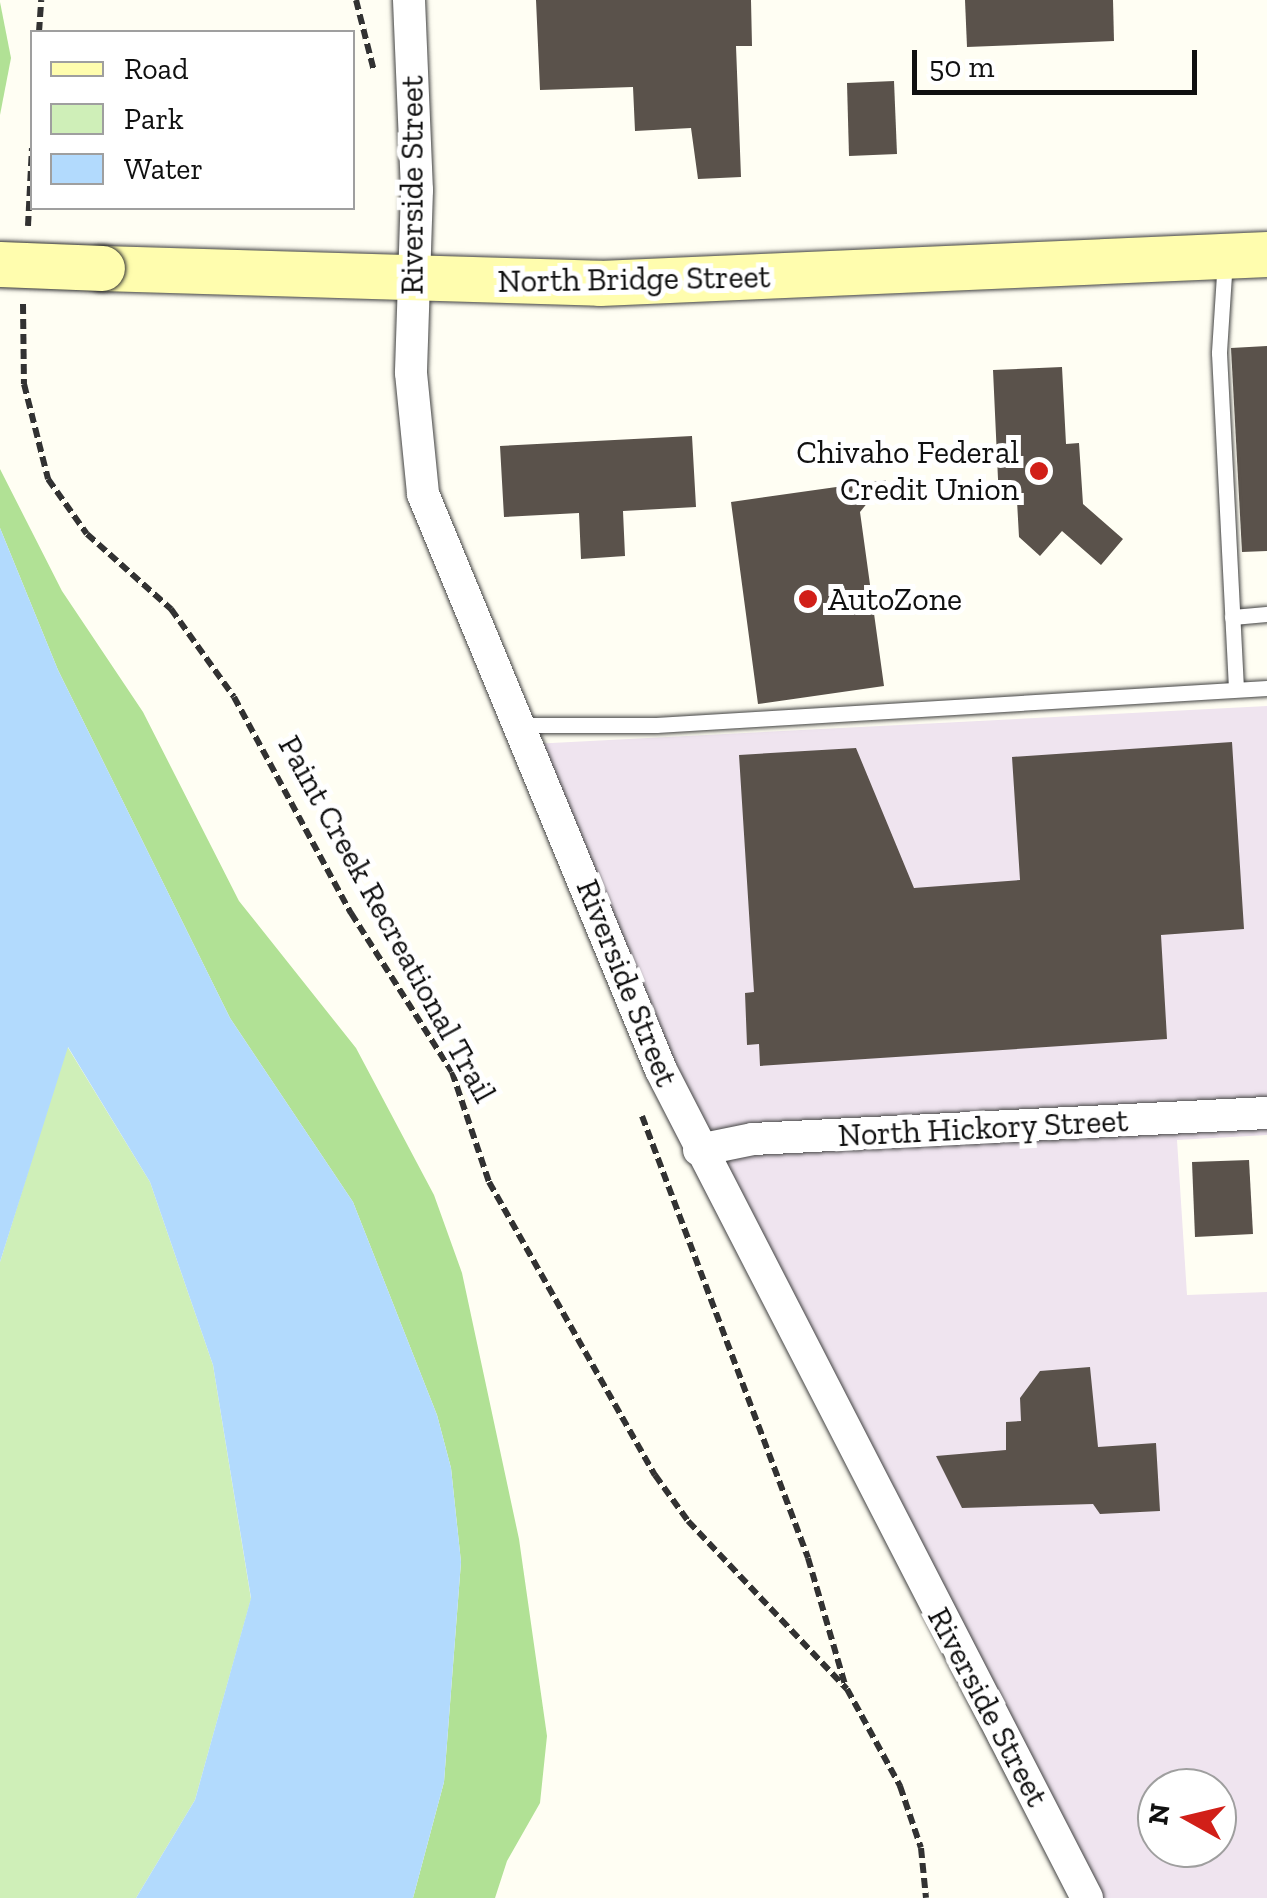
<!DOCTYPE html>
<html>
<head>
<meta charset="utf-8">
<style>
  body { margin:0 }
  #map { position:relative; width:1267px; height:1898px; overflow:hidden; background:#fffef3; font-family:"Zilla Slab",serif }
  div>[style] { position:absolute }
  .industrial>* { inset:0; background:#efe4ef }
  .green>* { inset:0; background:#cfefb8 }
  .forest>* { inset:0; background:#b1e195 }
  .water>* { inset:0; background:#b2dafd }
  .building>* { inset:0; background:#5a524b }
  .path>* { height:6px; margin-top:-3px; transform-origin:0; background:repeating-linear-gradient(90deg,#323232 0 10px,transparent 0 15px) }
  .roads { filter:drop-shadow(0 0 2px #434343) drop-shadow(0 0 2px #434343) }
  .service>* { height:15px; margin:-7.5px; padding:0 7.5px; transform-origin:7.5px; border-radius:7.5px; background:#fff }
  .minor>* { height:32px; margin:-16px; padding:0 16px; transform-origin:16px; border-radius:16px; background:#fff }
  .secondary>* { height:45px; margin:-22.5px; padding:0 22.5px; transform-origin:22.5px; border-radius:22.5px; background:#fffdae }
  .bridges { filter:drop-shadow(0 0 2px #323232) drop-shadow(0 0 2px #323232) }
  .secondary-bridge>* { height:45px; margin:-22.5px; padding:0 22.5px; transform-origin:22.5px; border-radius:22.5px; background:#fffdae }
  .dots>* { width:28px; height:28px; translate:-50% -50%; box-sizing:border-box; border:5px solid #fff; border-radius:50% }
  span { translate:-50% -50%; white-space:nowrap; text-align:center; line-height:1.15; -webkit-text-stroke:10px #fff; paint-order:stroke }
  .street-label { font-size:32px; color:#101010 }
  .poi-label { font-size:32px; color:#101010 }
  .right { translate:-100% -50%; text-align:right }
  .left { translate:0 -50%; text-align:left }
  .legend { position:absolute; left:30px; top:30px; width:325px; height:180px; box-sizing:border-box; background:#fff; border:2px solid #9f9f9f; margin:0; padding:12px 18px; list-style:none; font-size:30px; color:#101010 }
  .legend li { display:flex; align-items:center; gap:20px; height:50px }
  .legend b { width:50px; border:2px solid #9f9f9f }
  .north { position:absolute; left:1137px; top:1768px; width:100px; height:100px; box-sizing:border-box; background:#fff; border:2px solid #9f9f9f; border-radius:50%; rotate:278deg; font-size:28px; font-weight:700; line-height:40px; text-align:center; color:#101010 }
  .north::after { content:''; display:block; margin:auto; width:35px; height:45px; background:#d11f18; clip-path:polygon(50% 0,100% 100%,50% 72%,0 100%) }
  .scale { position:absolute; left:912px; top:50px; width:285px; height:45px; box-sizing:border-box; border:5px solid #101010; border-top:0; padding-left:12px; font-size:30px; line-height:35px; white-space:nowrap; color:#101010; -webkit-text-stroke:8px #fff; paint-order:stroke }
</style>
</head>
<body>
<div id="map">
  <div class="industrial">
    <div style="clip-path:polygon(evenodd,1267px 706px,1267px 1135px,1177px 1140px,1187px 1295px,1267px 1292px,1267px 1898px,1072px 1898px,670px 1124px,513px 745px,1267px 706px,1157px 1788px,1217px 1788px,1217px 1848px,1157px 1848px,1157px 1788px)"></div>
  </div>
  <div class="green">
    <div style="clip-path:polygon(67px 1046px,150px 1182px,213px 1365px,251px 1599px,195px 1800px,136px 1898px,0 1898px,0 1262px)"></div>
  </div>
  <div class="forest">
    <div style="clip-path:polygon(0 2px,11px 58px,0 115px)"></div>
    <div style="clip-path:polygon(0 469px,62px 591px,143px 712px,239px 901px,356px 1048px,434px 1195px,462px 1273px,519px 1539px,547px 1736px,540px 1803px,507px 1861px,495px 1898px,413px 1898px,444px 1782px,461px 1562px,451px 1468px,437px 1415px,353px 1202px,230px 1018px,58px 670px,0 528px)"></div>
  </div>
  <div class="water">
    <div style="clip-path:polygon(0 528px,58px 670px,230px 1018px,353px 1202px,437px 1415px,451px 1468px,461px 1562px,444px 1782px,413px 1898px,136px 1898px,195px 1800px,251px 1598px,213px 1365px,150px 1182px,68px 1047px,0 1262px)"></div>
  </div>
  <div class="building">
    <div style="clip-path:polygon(536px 0,751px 0,752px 46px,736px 46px,741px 177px,698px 179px,691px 128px,635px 131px,633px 87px,540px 90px)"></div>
    <div style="clip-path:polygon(965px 0,1113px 0,1114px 41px,967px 47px)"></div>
    <div style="clip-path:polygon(894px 81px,897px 154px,849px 156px,847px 83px)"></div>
    <div style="clip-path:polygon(1267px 346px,1267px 551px,1242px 552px,1231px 348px)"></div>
    <div style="clip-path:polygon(1062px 367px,1066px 444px,1079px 443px,1083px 504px,1123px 539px,1101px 565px,1062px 531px,1040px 556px,1019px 537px,1017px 501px,999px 501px,993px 370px)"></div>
    <div style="clip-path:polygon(692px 436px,696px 507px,623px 511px,625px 556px,581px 559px,579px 513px,504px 517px,500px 446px)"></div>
    <div style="clip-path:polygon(886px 480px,860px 512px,884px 686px,758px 704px,731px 502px)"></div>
    <div style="clip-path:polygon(1232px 742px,1244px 929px,1161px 935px,1167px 1039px,760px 1066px,759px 1044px,747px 1045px,745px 993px,754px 992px,739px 755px,856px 748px,914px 888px,1020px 880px,1012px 757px)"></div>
    <div style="clip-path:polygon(1249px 1160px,1253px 1234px,1195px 1237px,1192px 1162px)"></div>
    <div style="clip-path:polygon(1090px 1367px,1098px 1447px,1156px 1443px,1160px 1511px,1100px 1514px,1093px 1504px,962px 1508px,936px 1456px,1006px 1450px,1006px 1422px,1021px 1421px,1020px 1398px,1040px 1371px)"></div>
  </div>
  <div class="path">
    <div style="left:356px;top:0;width:73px;rotate:75.8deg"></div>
    <div style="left:39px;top:32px;width:32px;rotate:-86deg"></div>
    <div style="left:28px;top:226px;width:78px;rotate:-87.1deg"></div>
    <div style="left:23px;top:304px;width:80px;rotate:89.3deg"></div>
    <div style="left:24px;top:384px;width:98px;rotate:75.8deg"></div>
    <div style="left:48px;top:479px;width:67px;rotate:54.7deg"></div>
    <div style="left:87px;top:534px;width:113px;rotate:41.8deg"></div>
    <div style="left:171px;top:609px;width:108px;rotate:54.4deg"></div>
    <div style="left:234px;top:697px;width:246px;rotate:61.6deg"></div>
    <div style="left:351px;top:913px;width:188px;rotate:57.6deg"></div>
    <div style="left:452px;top:1072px;width:116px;rotate:71.4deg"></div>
    <div style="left:489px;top:1182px;width:337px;rotate:60.5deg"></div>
    <div style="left:655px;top:1475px;width:57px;rotate:54.3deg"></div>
    <div style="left:688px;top:1521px;width:231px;rotate:46.6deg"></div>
    <div style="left:847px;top:1689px;width:111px;rotate:61.3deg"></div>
    <div style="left:900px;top:1786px;width:65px;rotate:71.3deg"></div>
    <div style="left:921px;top:1848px;width:50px;rotate:84.3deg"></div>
    <div style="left:642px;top:1116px;width:472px;rotate:69.4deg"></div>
    <div style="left:808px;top:1558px;width:135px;rotate:73.7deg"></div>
  </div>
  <div class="roads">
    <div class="service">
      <div style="left:1225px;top:259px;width:94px;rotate:93.7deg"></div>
      <div style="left:1219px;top:353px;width:336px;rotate:87.1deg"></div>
      <div style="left:1232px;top:617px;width:35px;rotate:-5deg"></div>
      <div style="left:520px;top:725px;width:136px"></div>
      <div style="left:656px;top:725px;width:612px;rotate:-3.47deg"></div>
    </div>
    <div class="minor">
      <div style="left:409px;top:0;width:190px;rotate:87.6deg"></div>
      <div style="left:417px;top:190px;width:183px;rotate:91.9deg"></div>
      <div style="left:411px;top:373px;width:122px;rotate:84.3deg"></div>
      <div style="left:423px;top:494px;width:623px;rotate:67.55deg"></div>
      <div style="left:661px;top:1070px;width:931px;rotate:62.77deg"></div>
      <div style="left:699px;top:1150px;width:55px;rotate:-11.5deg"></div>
      <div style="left:753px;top:1139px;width:515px;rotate:-2.9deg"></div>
    </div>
    <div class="secondary">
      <div style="left:102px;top:268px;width:498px;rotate:1.7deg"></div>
      <div style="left:600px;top:283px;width:668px;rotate:-2.49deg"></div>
    </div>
  </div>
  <div class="bridges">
    <div class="secondary-bridge">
      <div style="left:0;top:264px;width:102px;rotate:2.2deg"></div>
    </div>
  </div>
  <div class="dots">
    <div style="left:1039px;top:471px;background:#d11f18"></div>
    <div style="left:808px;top:599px;background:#d11f18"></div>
  </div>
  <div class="street-label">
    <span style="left:412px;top:185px;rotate:-90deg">Riverside Street</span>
    <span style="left:634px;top:279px;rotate:-1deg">North Bridge Street</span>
    <span style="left:387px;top:919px;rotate:61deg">Paint Creek Recreational Trail</span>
    <span style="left:627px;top:983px;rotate:68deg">Riverside Street</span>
    <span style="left:983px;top:1128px;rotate:-3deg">North Hickory Street</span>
    <span style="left:988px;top:1707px;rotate:62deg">Riverside Street</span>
  </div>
  <div class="poi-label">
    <span class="right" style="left:1019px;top:471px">Chivaho Federal<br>Credit Union</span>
    <span class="left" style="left:828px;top:599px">AutoZone</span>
  </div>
  <ul class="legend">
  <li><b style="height:12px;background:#fffdae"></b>Road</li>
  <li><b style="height:28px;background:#cfefb8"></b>Park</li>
  <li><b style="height:28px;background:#b2dafd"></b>Water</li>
  </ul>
  <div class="north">N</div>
  <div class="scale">50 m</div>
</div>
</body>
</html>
